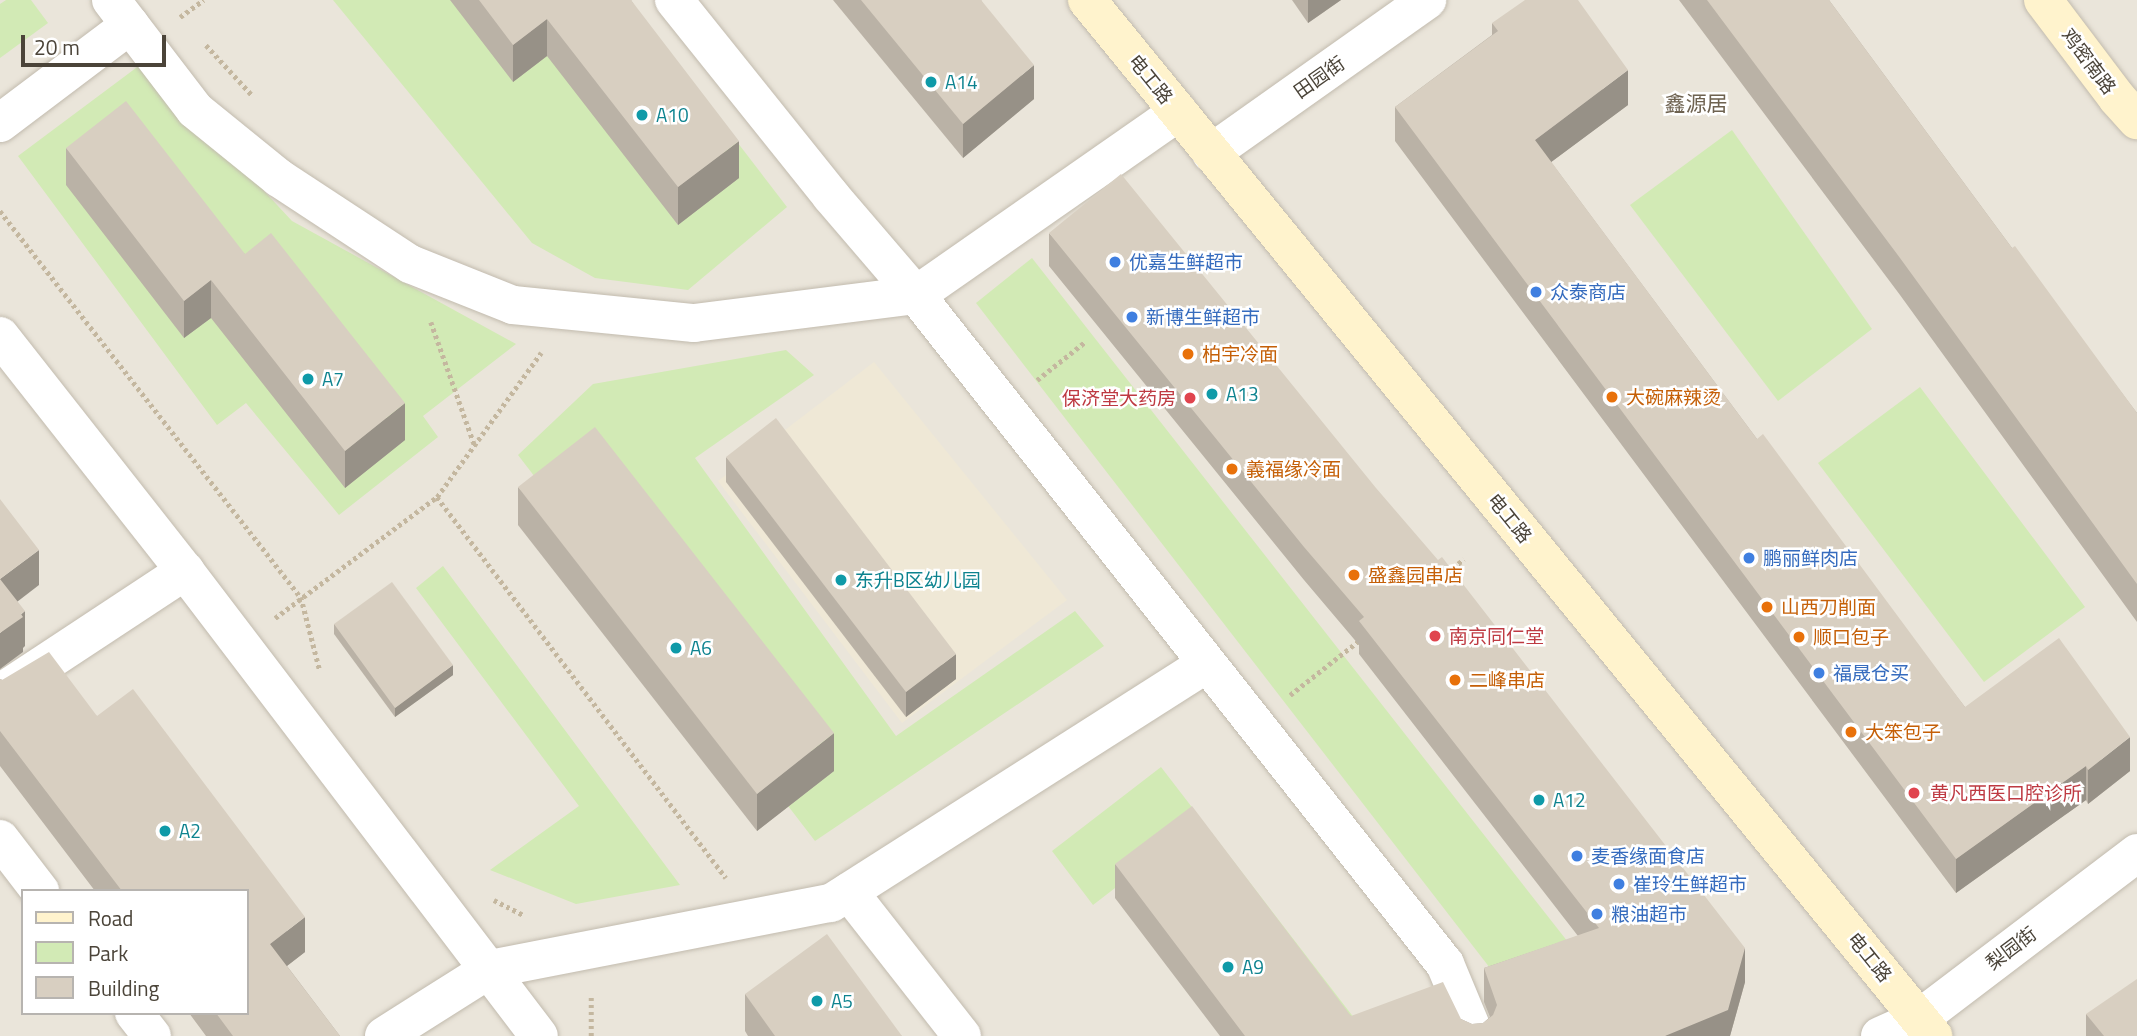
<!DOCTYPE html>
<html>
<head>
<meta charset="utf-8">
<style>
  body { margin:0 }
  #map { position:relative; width:2137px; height:1036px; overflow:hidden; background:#f6f3ec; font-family:"Titillium Web","Noto Sans SC",sans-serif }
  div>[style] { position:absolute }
  .residential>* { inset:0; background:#eae5da }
  .education>* { inset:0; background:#efe8d6 }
  .green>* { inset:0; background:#d2eab5 }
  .path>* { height:4.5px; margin-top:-2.25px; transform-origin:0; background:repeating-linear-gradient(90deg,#c4b79f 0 3.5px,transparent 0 7px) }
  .roads { filter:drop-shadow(0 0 2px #c2bbae) drop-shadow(0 0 2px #c2bbae) }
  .street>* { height:38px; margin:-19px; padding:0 19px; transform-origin:19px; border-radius:19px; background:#fff }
  .secondary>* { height:38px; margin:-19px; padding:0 19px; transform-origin:19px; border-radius:19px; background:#fff3cd }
  .wall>* { inset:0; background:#bab2a6 }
  .shaded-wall>* { inset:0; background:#979187 }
  .building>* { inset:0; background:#d8cfc1 }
  .dots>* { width:19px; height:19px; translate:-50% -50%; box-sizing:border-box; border:4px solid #fff; border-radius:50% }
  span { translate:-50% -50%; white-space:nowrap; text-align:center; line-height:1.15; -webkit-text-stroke:5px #fff; paint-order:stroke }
  .street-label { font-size:19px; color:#4b4439 }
  .culture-label { font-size:19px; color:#0d838f }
  .left { translate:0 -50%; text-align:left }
  .shop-label { font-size:19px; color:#366cbe }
  .food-label { font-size:19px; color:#c56008 }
  .health-label { font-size:19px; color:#be3a42 }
  .right { translate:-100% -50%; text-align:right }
  .neighbourhood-label { font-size:21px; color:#6e6250 }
  .legend { position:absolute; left:21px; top:889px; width:228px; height:126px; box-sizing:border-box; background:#fff; border:2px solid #b7b4b0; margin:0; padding:9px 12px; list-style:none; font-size:21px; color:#4b4439 }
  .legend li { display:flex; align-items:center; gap:14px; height:35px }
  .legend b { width:35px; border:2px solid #b7b4b0 }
  .scale { position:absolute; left:21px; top:35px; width:145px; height:32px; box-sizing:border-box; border:4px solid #4b4439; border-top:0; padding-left:9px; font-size:21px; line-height:24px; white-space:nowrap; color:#4b4439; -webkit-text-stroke:5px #fff; paint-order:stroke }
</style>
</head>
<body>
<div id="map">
  <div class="residential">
    <div style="clip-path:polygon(evenodd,0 0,2137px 0,2137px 1036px,0 1036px,0 0,23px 891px,247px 891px,247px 1013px,23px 1013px,23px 891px)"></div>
  </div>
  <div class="education">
    <div style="clip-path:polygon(874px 362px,1067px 600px,902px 723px,718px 481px)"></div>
  </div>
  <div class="green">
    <div style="clip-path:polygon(6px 0,31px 0,48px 23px,0 58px,0 4px)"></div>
    <div style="clip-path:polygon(333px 0,628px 0,787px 207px,688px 290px,595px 278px,532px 243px)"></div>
    <div style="clip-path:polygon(144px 62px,292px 221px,516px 344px,423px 416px,438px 437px,339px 515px,246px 403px,217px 425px,18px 156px)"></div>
    <div style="clip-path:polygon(1732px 130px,1872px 329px,1778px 401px,1630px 205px)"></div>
    <div style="clip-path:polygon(1032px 258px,1575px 951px,1500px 981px,976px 303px)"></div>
    <div style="clip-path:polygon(786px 350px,814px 375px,695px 458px,896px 736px,1075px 611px,1104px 646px,815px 841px,518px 455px,593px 384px)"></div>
    <div style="clip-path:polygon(1920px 387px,2085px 607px,1984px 682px,1818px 463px)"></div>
    <div style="clip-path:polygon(443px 566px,680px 885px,576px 904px,490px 870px,579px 806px,416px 588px)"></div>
    <div style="clip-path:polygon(1161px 767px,1358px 1023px,1341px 1036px,1180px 838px,1093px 905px,1052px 851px)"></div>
  </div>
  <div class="path">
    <div style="left:180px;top:17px;width:29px;rotate:-36deg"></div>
    <div style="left:206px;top:45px;width:68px;rotate:47.4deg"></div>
    <div style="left:0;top:211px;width:489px;rotate:52.1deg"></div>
    <div style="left:301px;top:597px;width:76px;rotate:75.6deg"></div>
    <div style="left:431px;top:322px;width:132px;rotate:70.5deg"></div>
    <div style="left:1037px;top:380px;width:61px;rotate:-38.4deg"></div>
    <div style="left:437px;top:497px;width:178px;rotate:-54.2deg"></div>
    <div style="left:1447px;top:572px;width:21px;rotate:-37deg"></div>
    <div style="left:275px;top:618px;width:202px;rotate:-36.8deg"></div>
    <div style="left:437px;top:497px;width:478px;rotate:52.8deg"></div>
    <div style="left:1290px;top:695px;width:89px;rotate:-38.2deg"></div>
    <div style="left:494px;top:900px;width:33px;rotate:27deg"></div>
    <div style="left:591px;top:1036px;width:41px;rotate:-90deg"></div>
  </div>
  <div class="roads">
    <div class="street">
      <div style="left:111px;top:0;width:138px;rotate:52.6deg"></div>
      <div style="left:195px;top:110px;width:108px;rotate:39deg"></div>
      <div style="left:279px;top:178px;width:157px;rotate:33.3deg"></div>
      <div style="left:410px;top:264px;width:111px;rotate:21.7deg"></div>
      <div style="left:513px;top:305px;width:182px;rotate:5.7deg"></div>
      <div style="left:694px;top:323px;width:224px;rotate:-7.2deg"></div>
      <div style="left:916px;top:295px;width:320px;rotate:-34.9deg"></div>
      <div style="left:674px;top:0;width:251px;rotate:51.3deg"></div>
      <div style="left:831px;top:196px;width:130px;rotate:49.4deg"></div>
      <div style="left:916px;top:295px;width:853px;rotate:51.67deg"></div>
      <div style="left:1445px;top:964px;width:78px;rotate:67.4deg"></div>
      <div style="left:0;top:123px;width:163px;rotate:-37deg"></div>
      <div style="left:1211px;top:153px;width:265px;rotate:-35.3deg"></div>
      <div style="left:0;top:336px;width:299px;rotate:51.8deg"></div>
      <div style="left:185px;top:571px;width:584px;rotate:52.72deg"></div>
      <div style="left:0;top:693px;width:222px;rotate:-33.4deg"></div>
      <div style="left:0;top:839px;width:66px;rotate:52.4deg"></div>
      <div style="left:849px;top:892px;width:183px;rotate:51.9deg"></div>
      <div style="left:134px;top:1013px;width:29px;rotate:52deg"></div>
      <div style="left:384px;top:1036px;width:125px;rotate:-32.3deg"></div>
      <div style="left:490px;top:969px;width:347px;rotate:-11deg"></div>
      <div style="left:831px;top:903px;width:445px;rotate:-32.5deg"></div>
      <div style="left:1880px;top:1036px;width:44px;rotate:-24.2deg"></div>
      <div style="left:1920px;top:1018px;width:273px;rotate:-37.2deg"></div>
    </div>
    <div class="secondary">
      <div style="left:1087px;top:0;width:1338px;rotate:50.76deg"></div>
      <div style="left:2043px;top:0;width:123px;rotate:52.9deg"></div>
      <div style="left:2117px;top:98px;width:30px;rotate:48deg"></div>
    </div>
  </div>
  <div class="wall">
    <div style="clip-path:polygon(450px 0,631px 0,739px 178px,678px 225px,547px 56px,513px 82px)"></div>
    <div style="clip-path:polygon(833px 0,981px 0,1034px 99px,963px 158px)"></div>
    <div style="clip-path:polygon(1292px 0,1341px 0,1308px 23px)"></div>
    <div style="clip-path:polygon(1679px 0,1829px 0,2012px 248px,2137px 413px,2137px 622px,1900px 295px)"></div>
    <div style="clip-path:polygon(1492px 23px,1628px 105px,1551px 162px,1757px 439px,1965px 707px,2130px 771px,2088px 804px,2086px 800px,1956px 893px,1395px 141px,1395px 107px,1492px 35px)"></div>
    <div style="clip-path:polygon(66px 148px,245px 254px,405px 440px,345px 488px,211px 318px,184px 338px,66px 185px)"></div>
    <div style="clip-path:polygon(1049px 233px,1745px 982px,1730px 1036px,1220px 1036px,1115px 898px,1115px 864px,1351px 1016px,1461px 1019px,1472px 1024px,1483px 1023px,1490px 1017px,1484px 1002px,1484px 968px,1578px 936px,1359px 654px,1359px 645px,1304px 580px,1049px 266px)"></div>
    <div style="clip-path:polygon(726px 457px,956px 679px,906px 717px,726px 482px)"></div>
    <div style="clip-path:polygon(518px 487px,834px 771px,757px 831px,518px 525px)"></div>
    <div style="clip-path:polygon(334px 624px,453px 675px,395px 717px,334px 634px)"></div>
    <div style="clip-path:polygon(0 679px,97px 716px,305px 952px,287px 966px,340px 1036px,206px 1036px,189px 1013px,247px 1013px,247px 891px,95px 891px,0 766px)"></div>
    <div style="clip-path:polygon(745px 994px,902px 1036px,748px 1036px,745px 1031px)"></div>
    <div style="clip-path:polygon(2086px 1014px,2137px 1036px,2086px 1036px)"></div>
  </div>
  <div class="shaded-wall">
    <div style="clip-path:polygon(1308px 0,1341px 0,1308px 23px)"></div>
    <div style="clip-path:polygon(547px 19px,547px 56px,513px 82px,513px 45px)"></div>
    <div style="clip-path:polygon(1034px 65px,1034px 99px,963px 158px,963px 124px)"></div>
    <div style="clip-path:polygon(1628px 70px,1628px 105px,1535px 174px,1535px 140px)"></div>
    <div style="clip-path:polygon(739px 141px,739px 178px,678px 225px,678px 187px)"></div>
    <div style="clip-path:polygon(211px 280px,211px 318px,184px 338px,184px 301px)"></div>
    <div style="clip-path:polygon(405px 403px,405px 440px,345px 488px,345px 451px)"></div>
    <div style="clip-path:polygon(39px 550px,39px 585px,0 615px,0 579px)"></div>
    <div style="clip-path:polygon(25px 611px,25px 646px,23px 648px,23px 652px,0 669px,0 633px)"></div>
    <div style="clip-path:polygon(956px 654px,956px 679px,906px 717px,906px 692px)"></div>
    <div style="clip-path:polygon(453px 665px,453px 675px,395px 717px,395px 708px)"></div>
    <div style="clip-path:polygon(834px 733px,834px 771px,757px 831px,757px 794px)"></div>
    <div style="clip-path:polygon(2130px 737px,2130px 771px,2088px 804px,2088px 770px)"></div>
    <div style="clip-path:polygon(2086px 766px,2086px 800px,1956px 893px,1956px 859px)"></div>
    <div style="clip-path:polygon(305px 917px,305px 952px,270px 979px,270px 944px)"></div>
    <div style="clip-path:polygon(1745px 948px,1745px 982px,1730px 1036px,1665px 1036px)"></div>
  </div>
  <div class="building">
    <div style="clip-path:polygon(479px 0,631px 0,739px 141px,678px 187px,547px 19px,513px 45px)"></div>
    <div style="clip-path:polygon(861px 0,981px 0,1034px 65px,963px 124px)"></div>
    <div style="clip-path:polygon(1525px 0,1578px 0,1628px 70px,1535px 140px,1757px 439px,1763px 434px,1965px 707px,2059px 638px,2130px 737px,2088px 770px,2086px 766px,1956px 859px,1395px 107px,1498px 31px,1492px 23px)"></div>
    <div style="clip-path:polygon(1707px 0,1829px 0,2012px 248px,2015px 246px,2137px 413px,2137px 584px,1900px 258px)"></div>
    <div style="clip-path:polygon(126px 101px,245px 254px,271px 233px,405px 403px,345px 451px,211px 280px,184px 301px,66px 148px)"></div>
    <div style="clip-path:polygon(1121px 174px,1376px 488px,1438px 560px,1442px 557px,1745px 948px,1728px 1010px,1665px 1036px,1245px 1036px,1115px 864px,1192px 806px,1351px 1016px,1443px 982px,1461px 1019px,1472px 1024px,1483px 1023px,1493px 1015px,1497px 1005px,1484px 968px,1599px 928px,1359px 621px,1364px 617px,1304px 547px,1049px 233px)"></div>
    <div style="clip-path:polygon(776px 418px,956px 654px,906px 692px,726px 457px)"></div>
    <div style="clip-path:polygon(595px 427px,834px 733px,757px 794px,518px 487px)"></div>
    <div style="clip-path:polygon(0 499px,39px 550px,0 579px,25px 611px,21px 614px,23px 617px,0 633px)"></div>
    <div style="clip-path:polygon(392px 582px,453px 665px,395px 708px,334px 624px)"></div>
    <div style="clip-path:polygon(49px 652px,97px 716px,133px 689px,305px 917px,270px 944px,340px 1036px,233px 1036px,216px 1013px,247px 1013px,247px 891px,122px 891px,0 731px,0 679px,2px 680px)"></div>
    <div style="clip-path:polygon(827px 934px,902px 1036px,775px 1036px,745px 994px)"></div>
    <div style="clip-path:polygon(2137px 979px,2137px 1036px,2104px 1036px,2086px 1014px)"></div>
  </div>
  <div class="dots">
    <div style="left:931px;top:82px;background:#0f9aa8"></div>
    <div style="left:642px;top:115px;background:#0f9aa8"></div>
    <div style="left:1115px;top:262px;background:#3f7fe0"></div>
    <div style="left:1536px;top:292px;background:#3f7fe0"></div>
    <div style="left:1132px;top:317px;background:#3f7fe0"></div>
    <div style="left:1188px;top:354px;background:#e8710a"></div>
    <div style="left:308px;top:379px;background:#0f9aa8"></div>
    <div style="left:1212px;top:394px;background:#0f9aa8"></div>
    <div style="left:1612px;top:397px;background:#e8710a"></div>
    <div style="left:1190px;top:398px;background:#e0444e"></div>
    <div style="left:1232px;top:469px;background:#e8710a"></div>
    <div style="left:1749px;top:558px;background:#3f7fe0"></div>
    <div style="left:1354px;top:575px;background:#e8710a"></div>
    <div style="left:841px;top:580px;background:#0f9aa8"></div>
    <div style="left:1767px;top:607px;background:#e8710a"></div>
    <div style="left:1435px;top:636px;background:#e0444e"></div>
    <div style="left:1799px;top:637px;background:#e8710a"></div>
    <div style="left:676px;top:648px;background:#0f9aa8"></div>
    <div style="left:1819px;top:673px;background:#3f7fe0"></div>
    <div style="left:1455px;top:680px;background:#e8710a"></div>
    <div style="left:1851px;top:732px;background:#e8710a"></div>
    <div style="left:1914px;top:793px;background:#e0444e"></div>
    <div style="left:1539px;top:800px;background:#0f9aa8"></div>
    <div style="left:165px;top:831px;background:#0f9aa8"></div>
    <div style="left:1577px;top:856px;background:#3f7fe0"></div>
    <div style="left:1619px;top:884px;background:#3f7fe0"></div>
    <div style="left:1597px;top:914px;background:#3f7fe0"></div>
    <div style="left:1228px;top:967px;background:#0f9aa8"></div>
    <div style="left:817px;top:1001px;background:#0f9aa8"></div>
  </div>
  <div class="street-label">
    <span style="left:2089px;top:61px;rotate:53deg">鸡密南路</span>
    <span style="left:1319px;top:77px;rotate:-35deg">田园街</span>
    <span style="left:1151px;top:79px;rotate:51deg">电工路</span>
    <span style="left:1510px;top:518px;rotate:51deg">电工路</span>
    <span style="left:2011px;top:948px;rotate:-37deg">梨园街</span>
    <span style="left:1870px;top:957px;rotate:51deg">电工路</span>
  </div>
  <div class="culture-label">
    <span class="left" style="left:945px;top:82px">A14</span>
    <span class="left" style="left:656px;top:115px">A10</span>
    <span class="left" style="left:322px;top:379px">A7</span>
    <span class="left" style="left:1226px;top:394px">A13</span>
    <span class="left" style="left:855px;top:580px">东升B区幼儿园</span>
    <span class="left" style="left:690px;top:648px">A6</span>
    <span class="left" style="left:1553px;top:800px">A12</span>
    <span class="left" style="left:179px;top:831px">A2</span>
    <span class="left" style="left:1242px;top:967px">A9</span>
    <span class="left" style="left:831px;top:1001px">A5</span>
  </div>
  <div class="shop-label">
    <span class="left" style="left:1129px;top:262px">优嘉生鲜超市</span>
    <span class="left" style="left:1550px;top:292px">众泰商店</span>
    <span class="left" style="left:1146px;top:317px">新博生鲜超市</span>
    <span class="left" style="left:1763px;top:558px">鹏丽鲜肉店</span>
    <span class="left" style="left:1833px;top:673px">福晟仓买</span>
    <span class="left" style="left:1591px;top:856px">麦香缘面食店</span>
    <span class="left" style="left:1633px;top:884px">崔玲生鲜超市</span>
    <span class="left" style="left:1611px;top:914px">粮油超市</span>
  </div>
  <div class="food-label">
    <span class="left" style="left:1202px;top:354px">柏宇冷面</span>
    <span class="left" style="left:1626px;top:397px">大碗麻辣烫</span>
    <span class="left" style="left:1246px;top:469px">義福缘冷面</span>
    <span class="left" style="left:1368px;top:575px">盛鑫园串店</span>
    <span class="left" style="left:1781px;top:607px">山西刀削面</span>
    <span class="left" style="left:1813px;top:637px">顺口包子</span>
    <span class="left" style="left:1469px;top:680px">二峰串店</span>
    <span class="left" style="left:1865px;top:732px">大笨包子</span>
  </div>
  <div class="health-label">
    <span class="right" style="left:1176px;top:398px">保济堂大药房</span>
    <span class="left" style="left:1449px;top:636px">南京同仁堂</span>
    <span class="left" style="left:1930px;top:793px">黄凡西医口腔诊所</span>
  </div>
  <div class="neighbourhood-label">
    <span style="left:1696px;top:103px">鑫源居</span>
  </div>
  <ul class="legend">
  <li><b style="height:9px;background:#fff3cd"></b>Road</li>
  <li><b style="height:19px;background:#d2eab5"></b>Park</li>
  <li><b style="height:19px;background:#d8cfc1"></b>Building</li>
  </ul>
  <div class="scale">20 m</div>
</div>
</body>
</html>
